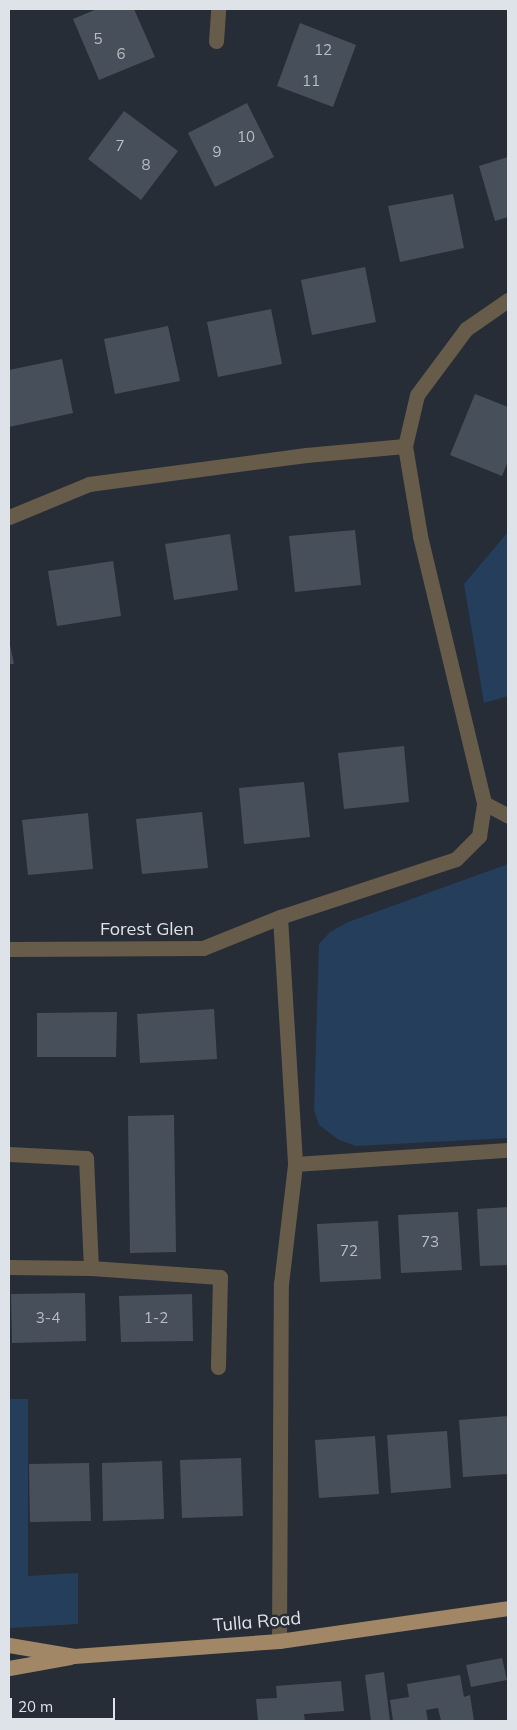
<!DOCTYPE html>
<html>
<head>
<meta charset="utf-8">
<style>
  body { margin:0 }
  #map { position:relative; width:517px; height:1730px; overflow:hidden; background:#262d37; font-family:Mulish,sans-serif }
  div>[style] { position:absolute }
  .green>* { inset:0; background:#243e5c }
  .building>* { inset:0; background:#47505a }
  .minor>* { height:15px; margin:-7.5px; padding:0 7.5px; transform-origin:7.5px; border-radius:7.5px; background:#675b4a }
  .major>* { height:15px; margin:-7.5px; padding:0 7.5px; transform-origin:7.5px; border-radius:7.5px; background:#a18765 }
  span { translate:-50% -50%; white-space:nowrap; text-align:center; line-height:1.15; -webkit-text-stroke:5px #262d37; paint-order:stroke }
  .number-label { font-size:15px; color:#b8bec5 }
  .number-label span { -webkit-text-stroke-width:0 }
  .street-label { font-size:18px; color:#dee3e9 }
  .frame { position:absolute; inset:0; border:10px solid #dee3e9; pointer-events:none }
  .scale { position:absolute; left:10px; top:1698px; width:105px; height:22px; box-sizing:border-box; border:2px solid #dee3e9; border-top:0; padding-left:6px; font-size:15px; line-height:18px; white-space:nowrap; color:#dee3e9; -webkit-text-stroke:4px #262d37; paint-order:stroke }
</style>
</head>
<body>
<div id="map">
  <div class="green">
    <div style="clip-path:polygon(508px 532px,508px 696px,484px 703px,464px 584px)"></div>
    <div style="clip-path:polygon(508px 864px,508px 1138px,356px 1146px,339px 1140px,319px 1125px,314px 1110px,319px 944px,330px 932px,348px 922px)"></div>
    <div style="clip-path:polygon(9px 1399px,28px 1399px,28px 1576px,78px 1573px,78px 1624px,9px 1628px)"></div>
  </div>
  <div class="building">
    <div style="clip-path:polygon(97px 9px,134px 9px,155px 57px,99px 80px,73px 19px)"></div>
    <div style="clip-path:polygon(300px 23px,356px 45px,333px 107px,277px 86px)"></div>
    <div style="clip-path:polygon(247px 103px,274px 157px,215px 187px,188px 133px)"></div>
    <div style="clip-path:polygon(124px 111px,178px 151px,141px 200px,88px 159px)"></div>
    <div style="clip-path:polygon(508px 157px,508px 217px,495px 221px,479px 166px)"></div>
    <div style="clip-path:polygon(453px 194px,464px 248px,400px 262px,388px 206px)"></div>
    <div style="clip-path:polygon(365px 267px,376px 322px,312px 335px,301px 280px)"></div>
    <div style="clip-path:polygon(271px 309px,282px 364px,218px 377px,207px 322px)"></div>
    <div style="clip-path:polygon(168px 326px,180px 381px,115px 394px,104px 339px)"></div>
    <div style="clip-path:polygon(62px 359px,73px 413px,9px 427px,9px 370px)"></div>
    <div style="clip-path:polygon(475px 394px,508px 407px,508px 461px,502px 476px,450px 455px)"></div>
    <div style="clip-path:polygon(355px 530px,361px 585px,295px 592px,289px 536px)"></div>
    <div style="clip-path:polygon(230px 534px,238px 590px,174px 600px,165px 544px)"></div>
    <div style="clip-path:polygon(113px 561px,121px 616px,57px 626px,48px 571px)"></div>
    <div style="clip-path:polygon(9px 640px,14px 664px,9px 664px)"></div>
    <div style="clip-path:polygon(404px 746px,409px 802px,344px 809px,338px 753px)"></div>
    <div style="clip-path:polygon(304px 782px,310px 837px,244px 844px,239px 788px)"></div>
    <div style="clip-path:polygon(202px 812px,208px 868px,142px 874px,136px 819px)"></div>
    <div style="clip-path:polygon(88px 813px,93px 869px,28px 875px,22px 820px)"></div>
    <div style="clip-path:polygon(214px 1009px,217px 1059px,140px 1063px,137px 1014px)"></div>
    <div style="clip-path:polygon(117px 1012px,116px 1057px,37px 1057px,37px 1013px)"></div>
    <div style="clip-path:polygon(174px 1115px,176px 1252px,130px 1253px,128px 1116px)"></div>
    <div style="clip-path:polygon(508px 1207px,508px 1265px,480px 1266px,477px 1209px)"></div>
    <div style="clip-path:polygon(458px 1212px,462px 1270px,401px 1273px,398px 1215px)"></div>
    <div style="clip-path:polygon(378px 1221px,381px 1279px,320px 1282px,317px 1224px)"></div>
    <div style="clip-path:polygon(85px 1293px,86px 1341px,12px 1343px,11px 1294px)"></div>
    <div style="clip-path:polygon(192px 1294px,193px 1341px,121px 1342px,119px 1296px)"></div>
    <div style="clip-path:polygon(508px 1416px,508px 1474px,463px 1477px,459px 1420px)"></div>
    <div style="clip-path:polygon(447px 1431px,451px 1488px,391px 1493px,387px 1435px)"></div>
    <div style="clip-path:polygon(375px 1436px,379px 1494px,319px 1498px,315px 1440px)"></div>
    <div style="clip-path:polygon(241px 1458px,243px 1516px,182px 1518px,180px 1460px)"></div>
    <div style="clip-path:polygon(162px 1461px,164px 1519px,103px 1521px,102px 1463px)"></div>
    <div style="clip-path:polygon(89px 1463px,91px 1521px,30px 1522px,29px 1464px)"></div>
    <div style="clip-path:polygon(502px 1658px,507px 1680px,471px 1687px,466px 1665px)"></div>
    <div style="clip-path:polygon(384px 1672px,390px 1721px,371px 1721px,365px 1675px)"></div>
    <div style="clip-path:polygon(460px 1675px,464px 1697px,470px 1695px,474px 1721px,441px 1721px,438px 1708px,426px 1710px,428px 1721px,393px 1721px,390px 1700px,409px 1697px,407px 1684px)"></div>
    <div style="clip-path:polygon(341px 1681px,344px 1711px,304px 1714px,305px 1721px,258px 1721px,256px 1699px,277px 1698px,276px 1686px)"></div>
  </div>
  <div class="minor">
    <div style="left:216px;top:41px;width:32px;rotate:-86deg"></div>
    <div style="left:508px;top:300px;width:51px;rotate:145.4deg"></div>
    <div style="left:466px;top:329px;width:82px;rotate:126.6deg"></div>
    <div style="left:417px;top:395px;width:52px;rotate:103.2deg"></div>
    <div style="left:405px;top:446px;width:91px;rotate:80.5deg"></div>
    <div style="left:420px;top:536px;width:275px;rotate:76.5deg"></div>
    <div style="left:484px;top:803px;width:27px;rotate:28deg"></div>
    <div style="left:9px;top:517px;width:87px;rotate:-22.4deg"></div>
    <div style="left:89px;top:484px;width:219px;rotate:-7.6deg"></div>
    <div style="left:306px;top:455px;width:99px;rotate:-5.2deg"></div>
    <div style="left:280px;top:917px;width:247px;rotate:86.5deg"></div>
    <div style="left:9px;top:949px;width:194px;rotate:-0.3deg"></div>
    <div style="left:203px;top:948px;width:83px;rotate:-21.9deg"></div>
    <div style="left:280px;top:917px;width:185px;rotate:-18.2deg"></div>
    <div style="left:456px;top:859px;width:33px;rotate:-45deg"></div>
    <div style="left:479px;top:836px;width:33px;rotate:-81deg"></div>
    <div style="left:9px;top:1154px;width:77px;rotate:3deg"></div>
    <div style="left:86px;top:1158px;width:110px;rotate:87.4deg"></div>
    <div style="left:91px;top:1268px;width:129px;rotate:4deg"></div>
    <div style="left:220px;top:1277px;width:90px;rotate:91.3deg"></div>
    <div style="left:9px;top:1267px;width:82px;rotate:0.7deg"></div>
    <div style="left:279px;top:1641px;width:357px;rotate:-89.7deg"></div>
    <div style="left:281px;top:1284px;width:121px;rotate:-83.3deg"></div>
    <div style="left:295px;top:1164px;width:213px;rotate:-3.8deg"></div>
  </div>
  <div class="major">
    <div style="left:9px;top:1645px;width:66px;rotate:9.6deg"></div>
    <div style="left:74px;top:1656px;width:206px;rotate:-4.2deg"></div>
    <div style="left:279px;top:1641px;width:231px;rotate:-8.2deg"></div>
    <div style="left:9px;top:1668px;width:62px;rotate:-10.2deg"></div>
  </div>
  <div class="number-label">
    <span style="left:98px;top:39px">5</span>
    <span style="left:323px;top:50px">12</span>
    <span style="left:121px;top:54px">6</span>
    <span style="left:311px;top:81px">11</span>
    <span style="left:246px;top:137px">10</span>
    <span style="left:120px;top:146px">7</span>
    <span style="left:217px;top:152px">9</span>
    <span style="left:146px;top:165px">8</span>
    <span style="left:430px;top:1242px">73</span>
    <span style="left:349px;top:1251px">72</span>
    <span style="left:48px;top:1318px">3-4</span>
    <span style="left:156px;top:1318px">1-2</span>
  </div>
  <div class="street-label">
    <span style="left:147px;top:929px">Forest Glen</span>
    <span style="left:257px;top:1622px;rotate:-5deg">Tulla Road</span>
  </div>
  <div class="frame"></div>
  <div class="scale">20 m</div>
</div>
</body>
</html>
